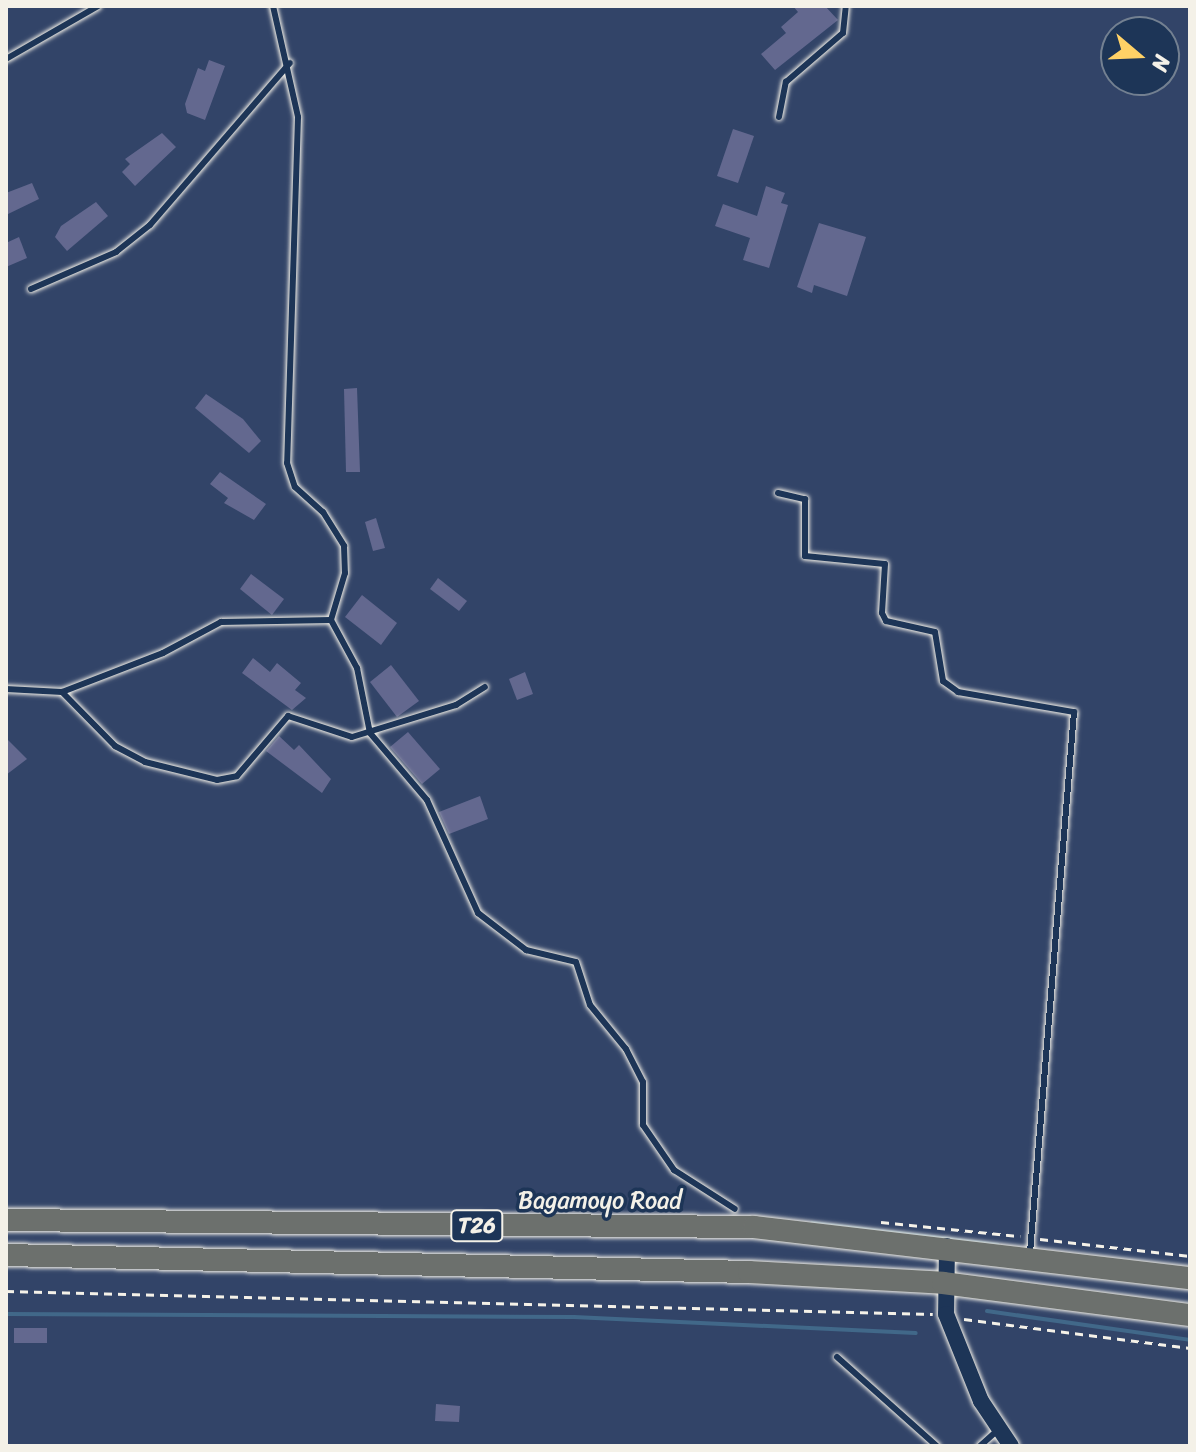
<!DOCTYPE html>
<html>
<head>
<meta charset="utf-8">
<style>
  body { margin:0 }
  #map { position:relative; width:1196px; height:1452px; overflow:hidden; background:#324468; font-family:Sriracha,sans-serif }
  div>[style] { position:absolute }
  .stream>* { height:4px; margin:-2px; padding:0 2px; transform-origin:2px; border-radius:2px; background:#416889 }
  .building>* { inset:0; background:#63688f }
  .path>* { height:3px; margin-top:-1.5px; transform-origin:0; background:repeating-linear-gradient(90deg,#f4f1e8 0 8px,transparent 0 14px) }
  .roads { filter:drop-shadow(0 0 2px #f4f1e8) drop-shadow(0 0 2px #f4f1e8) }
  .lane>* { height:6px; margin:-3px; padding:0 3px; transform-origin:3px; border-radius:3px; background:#1d3557 }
  .secondary>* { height:16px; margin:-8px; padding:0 8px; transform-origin:8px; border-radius:8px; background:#1d3557 }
  .highway>* { height:22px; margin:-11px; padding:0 11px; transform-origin:11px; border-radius:11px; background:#6c706d }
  span { translate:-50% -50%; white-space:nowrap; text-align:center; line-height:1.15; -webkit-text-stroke:7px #1d3557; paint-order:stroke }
  .shield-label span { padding:2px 6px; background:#1d3557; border:2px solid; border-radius:6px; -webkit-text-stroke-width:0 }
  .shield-label { font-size:22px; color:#f4f1e8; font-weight:700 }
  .street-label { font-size:24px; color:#f4f1e8 }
  .frame { position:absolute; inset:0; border:8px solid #f4f1e8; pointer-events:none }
  .north { position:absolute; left:1100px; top:16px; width:80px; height:80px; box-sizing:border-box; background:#1d3557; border:2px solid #738091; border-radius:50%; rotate:109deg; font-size:22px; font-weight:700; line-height:32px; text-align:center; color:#f4f1e8 }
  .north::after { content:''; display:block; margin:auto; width:28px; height:36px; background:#ffd166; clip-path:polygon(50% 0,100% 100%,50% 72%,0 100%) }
</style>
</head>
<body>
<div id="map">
  <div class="stream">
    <div style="left:812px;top:1223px;width:187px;rotate:6.7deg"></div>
    <div style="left:987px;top:1311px;width:205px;rotate:8.1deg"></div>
    <div style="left:6px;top:1314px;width:568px;rotate:0.3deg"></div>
    <div style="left:574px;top:1317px;width:342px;rotate:2.7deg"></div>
  </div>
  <div class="building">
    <div style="clip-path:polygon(793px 6px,825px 6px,838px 20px,775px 70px,761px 54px,786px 33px,781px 27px,798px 12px)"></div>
    <div style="clip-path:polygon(209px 60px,225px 66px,205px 120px,187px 113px,185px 104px,198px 68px,205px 71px)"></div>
    <div style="clip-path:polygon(733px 129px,754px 136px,738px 183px,717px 176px)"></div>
    <div style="clip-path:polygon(162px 133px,176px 147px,135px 186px,122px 172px,130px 164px,125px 159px)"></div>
    <div style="clip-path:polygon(32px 183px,39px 199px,6px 215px,6px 193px)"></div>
    <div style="clip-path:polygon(766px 186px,785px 193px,781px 203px,788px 205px,769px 268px,743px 260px,750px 238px,715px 226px,723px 204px,757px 216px)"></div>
    <div style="clip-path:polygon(96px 202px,108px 216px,67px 251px,55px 237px,61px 226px)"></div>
    <div style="clip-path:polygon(819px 223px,866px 237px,847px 296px,814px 285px,812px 293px,797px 287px)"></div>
    <div style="clip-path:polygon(19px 237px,27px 258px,6px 267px,6px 243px)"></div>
    <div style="clip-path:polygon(357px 388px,360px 472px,346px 472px,344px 389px)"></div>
    <div style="clip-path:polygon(206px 394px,243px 419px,261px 441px,249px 453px,195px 408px)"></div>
    <div style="clip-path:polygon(220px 472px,266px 504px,254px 520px,224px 503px,228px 498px,210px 484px)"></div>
    <div style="clip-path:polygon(376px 518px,385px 548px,373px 551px,365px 522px)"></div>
    <div style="clip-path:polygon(251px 574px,284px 599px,272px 615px,240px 589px)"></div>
    <div style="clip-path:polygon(438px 578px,467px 601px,459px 611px,430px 589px)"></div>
    <div style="clip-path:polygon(362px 595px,397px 623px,381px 645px,345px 617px)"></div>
    <div style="clip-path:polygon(253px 658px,270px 672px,277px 663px,301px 683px,295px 690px,306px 698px,292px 710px,242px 673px)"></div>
    <div style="clip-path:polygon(391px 665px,419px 701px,397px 717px,370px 682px)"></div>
    <div style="clip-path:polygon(525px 672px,533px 694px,517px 700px,509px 679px)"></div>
    <div style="clip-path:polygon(408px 732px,440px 769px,422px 784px,390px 747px)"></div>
    <div style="clip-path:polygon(279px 736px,294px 750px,299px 745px,331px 779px,322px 793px,266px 751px)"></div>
    <div style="clip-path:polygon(6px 738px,27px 759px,6px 775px)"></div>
    <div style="clip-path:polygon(480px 796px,488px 819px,449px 834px,439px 812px)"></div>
    <div style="clip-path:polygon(14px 1328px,47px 1328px,47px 1343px,14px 1343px)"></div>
    <div style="clip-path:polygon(436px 1404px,460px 1406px,459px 1422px,435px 1421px)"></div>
  </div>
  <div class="path">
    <div style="left:881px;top:1222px;width:140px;rotate:5.8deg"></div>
    <div style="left:1040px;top:1239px;width:151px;rotate:6.5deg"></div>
    <div style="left:6px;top:1291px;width:927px;rotate:1.42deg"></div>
    <div style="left:964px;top:1319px;width:228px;rotate:7.3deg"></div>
  </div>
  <div class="roads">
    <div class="lane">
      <div style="left:273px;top:6px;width:114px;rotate:77.3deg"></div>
      <div style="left:298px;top:117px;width:346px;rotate:91.8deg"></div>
      <div style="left:287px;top:463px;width:25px;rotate:72deg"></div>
      <div style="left:295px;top:487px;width:38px;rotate:42deg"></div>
      <div style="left:323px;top:512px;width:40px;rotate:58deg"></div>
      <div style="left:344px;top:546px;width:27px;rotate:88deg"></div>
      <div style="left:345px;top:573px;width:49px;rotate:106.6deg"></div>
      <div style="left:331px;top:620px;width:55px;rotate:61.6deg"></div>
      <div style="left:357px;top:668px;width:66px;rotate:78.7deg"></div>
      <div style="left:370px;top:733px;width:88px;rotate:49.6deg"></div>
      <div style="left:427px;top:800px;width:124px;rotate:65.7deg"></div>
      <div style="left:478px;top:913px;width:61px;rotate:37.6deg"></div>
      <div style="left:526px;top:950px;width:51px;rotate:13.5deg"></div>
      <div style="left:576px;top:962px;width:45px;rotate:72deg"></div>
      <div style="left:590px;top:1005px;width:57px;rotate:50.7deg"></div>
      <div style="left:626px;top:1049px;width:37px;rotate:63deg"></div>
      <div style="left:643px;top:1082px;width:43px;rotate:90deg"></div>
      <div style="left:643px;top:1125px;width:55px;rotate:55.4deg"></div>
      <div style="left:674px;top:1170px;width:72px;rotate:32.6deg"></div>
      <div style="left:6px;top:59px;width:106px;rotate:-29.9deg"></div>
      <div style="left:779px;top:117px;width:36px;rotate:-79deg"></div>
      <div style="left:786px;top:82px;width:75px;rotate:-40.7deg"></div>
      <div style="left:843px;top:33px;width:27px;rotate:-84deg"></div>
      <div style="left:31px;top:289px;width:93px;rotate:-23.5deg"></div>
      <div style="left:116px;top:252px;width:43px;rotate:-38.5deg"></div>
      <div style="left:150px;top:225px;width:214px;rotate:-49.2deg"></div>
      <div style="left:778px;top:493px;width:28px;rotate:13deg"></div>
      <div style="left:805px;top:499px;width:57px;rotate:90deg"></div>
      <div style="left:805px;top:556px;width:80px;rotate:5.7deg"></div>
      <div style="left:885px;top:564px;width:49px;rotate:93.5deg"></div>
      <div style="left:882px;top:613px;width:9px;rotate:63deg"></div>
      <div style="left:886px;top:621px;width:50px;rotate:12.7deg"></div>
      <div style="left:935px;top:632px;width:50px;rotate:80.7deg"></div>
      <div style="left:943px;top:681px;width:19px;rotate:36deg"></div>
      <div style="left:958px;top:692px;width:118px;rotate:9.8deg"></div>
      <div style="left:1074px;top:712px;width:543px;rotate:94.65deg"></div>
      <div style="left:6px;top:689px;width:56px;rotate:3.1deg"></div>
      <div style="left:62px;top:692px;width:108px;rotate:-21.1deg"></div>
      <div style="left:163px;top:653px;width:66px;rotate:-28.1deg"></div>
      <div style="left:221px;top:622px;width:110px;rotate:-1deg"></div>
      <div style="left:62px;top:692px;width:76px;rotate:45.5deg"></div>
      <div style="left:115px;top:746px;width:34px;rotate:28deg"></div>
      <div style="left:145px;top:762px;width:74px;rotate:14deg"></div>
      <div style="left:217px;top:780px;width:20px;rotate:-11deg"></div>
      <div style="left:237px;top:776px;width:79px;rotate:-49.6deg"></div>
      <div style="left:288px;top:716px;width:67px;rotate:18.2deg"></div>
      <div style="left:352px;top:737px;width:109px;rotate:-17.1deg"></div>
      <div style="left:456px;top:705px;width:34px;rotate:-32deg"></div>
      <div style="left:837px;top:1357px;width:134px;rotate:41.7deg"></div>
      <div style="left:980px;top:1446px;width:24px;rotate:-42deg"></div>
    </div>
    <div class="secondary">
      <div style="left:947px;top:1246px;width:68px;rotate:90.8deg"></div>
      <div style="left:946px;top:1314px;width:94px;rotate:68.1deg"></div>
      <div style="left:981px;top:1401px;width:54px;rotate:56.3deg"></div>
    </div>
    <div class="highway">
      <div style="left:6px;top:1220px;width:748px;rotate:0.54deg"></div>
      <div style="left:754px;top:1227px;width:439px;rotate:6.7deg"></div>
      <div style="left:6px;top:1255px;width:743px;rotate:1.31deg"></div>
      <div style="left:749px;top:1272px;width:194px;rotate:3.2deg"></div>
      <div style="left:943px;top:1283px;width:249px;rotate:7.4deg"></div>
    </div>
  </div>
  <div class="shield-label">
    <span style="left:477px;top:1226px">T26</span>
  </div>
  <div class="street-label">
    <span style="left:600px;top:1201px">Bagamoyo Road</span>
  </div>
  <div class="frame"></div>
  <div class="north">N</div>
</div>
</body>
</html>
